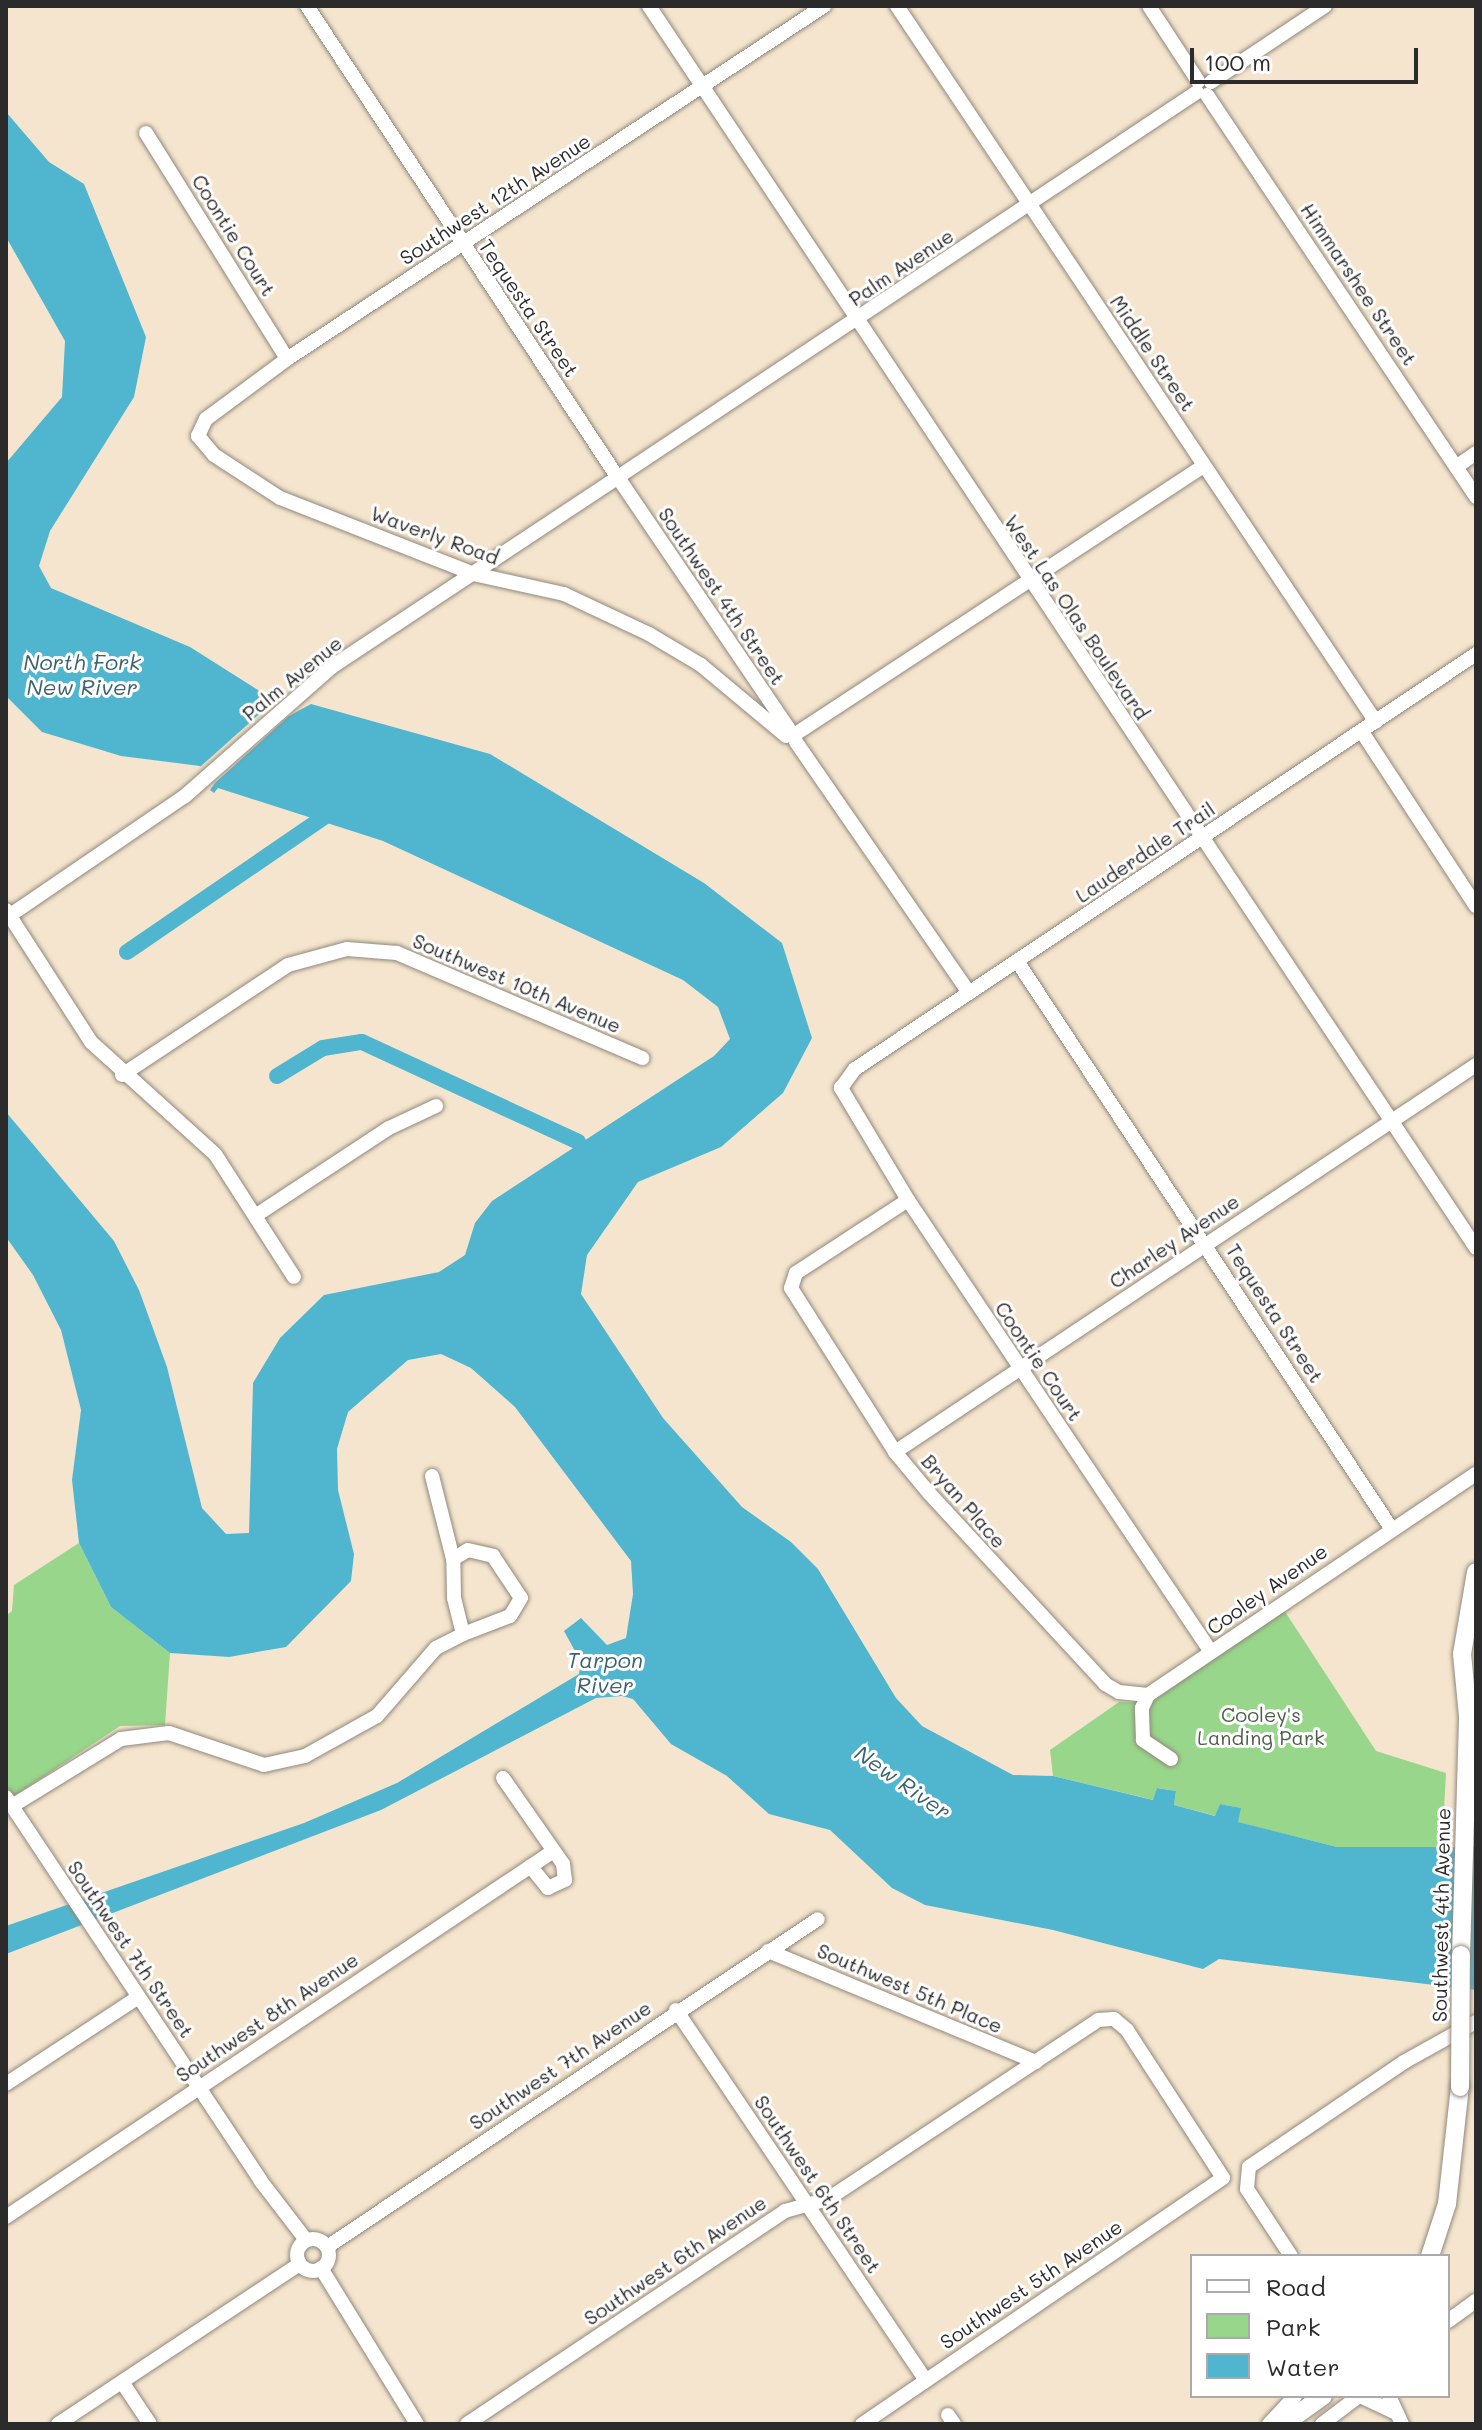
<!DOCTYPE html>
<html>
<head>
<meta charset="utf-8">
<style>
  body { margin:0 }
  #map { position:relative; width:1482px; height:2430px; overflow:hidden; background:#f5e5ce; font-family:Mali,sans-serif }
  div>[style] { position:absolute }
  .green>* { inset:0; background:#98d68b }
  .water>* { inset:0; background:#50b6cf }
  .pier>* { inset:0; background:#f5e5ce }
  .canal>* { height:16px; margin:-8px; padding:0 8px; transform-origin:8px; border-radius:8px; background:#50b6cf }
  .roads { filter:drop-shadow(0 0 2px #90887c) drop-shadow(0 0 2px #90887c) }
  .minor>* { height:14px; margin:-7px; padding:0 7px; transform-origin:7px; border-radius:7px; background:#fff }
  .minor>.ring { margin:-7px; padding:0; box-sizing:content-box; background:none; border:14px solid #fff; border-radius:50% }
  .secondary>* { height:18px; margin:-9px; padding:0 9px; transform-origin:9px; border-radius:9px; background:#fff }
  .bridges { filter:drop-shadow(0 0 2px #90887c) drop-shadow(0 0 2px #90887c) }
  .secondary-bridge>* { height:18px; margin:-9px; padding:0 9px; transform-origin:9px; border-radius:9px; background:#fff }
  span { translate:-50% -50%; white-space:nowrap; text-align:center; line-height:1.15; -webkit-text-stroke:6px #fff; paint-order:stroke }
  .street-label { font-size:20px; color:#2b2b2b }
  .park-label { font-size:20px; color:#4c5e48 }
  .water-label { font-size:22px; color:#3a636d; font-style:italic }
  .frame { position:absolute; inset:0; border:8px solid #2b2b2b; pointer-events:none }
  .legend { position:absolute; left:1190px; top:2254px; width:260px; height:144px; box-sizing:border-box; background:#fff; border:2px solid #aaa; margin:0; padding:10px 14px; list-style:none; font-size:24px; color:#2b2b2b }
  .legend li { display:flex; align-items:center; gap:16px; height:40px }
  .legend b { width:40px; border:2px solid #aaa }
  .scale { position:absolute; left:1190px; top:48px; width:228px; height:36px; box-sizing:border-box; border:4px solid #2b2b2b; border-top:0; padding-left:10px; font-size:24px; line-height:28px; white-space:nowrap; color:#2b2b2b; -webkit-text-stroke:6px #fff; paint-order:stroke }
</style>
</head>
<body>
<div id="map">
  <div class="green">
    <div style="clip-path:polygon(79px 1543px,111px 1607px,170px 1653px,165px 1725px,120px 1726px,13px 1797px,6px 1786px,6px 1616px,12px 1611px,14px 1585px)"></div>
    <div style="clip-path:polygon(1284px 1610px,1376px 1751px,1446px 1773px,1442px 1847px,1337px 1847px,1237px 1822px,1240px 1808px,1220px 1804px,1216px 1816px,1174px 1805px,1176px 1791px,1158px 1788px,1154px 1800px,1053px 1776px,1050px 1750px,1119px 1702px,1143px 1703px)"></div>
  </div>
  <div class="water">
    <div style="clip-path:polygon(6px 112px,49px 162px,84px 184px,146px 337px,134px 397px,50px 531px,39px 566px,51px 588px,190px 647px,274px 700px,289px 716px,311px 704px,490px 754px,704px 883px,782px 943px,812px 1038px,783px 1093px,721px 1147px,638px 1182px,587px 1255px,581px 1294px,663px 1418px,742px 1507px,791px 1542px,818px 1569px,896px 1698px,922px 1726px,1013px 1775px,1053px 1776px,1153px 1800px,1157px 1788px,1176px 1791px,1174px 1805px,1215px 1816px,1220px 1804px,1241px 1808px,1238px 1822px,1337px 1847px,1476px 1847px,1476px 1990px,1219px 1959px,1203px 1969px,1053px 1930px,925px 1905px,892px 1888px,830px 1830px,769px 1814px,727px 1776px,671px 1744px,633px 1699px,622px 1696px,596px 1698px,381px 1810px,6px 1954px,6px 1926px,304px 1823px,397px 1783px,579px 1674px,581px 1662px,564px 1631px,581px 1618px,607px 1645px,626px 1638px,633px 1594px,631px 1561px,515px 1407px,471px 1368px,441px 1354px,408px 1360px,348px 1412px,337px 1449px,338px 1490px,354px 1554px,351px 1581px,286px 1647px,229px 1657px,170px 1653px,111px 1607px,79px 1543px,72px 1480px,81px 1410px,61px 1330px,33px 1275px,6px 1237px,6px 1112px,114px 1241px,139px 1290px,167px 1367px,202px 1508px,226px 1534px,249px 1533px,253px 1383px,280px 1338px,324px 1295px,439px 1272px,465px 1255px,475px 1223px,492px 1201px,714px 1056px,730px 1039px,718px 1007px,683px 980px,383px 841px,218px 788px,214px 793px,210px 790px,215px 783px,200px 766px,121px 756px,42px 732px,6px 696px,6px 463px,62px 397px,65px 341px,6px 237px)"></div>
  </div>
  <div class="pier">
    <div style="clip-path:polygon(276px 699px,290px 715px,215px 783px,200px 767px)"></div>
  </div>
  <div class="canal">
    <div style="left:127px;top:952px;width:251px;rotate:-34.4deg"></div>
    <div style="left:277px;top:1076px;width:54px;rotate:-31.3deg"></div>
    <div style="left:323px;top:1048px;width:39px;rotate:-9deg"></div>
    <div style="left:362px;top:1042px;width:238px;rotate:24.8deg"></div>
  </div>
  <div class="roads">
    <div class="minor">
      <div style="left:307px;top:6px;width:558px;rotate:56.62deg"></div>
      <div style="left:649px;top:6px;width:1492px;rotate:56.34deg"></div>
      <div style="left:897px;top:6px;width:861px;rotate:56.22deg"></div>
      <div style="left:1149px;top:6px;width:90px;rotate:56.8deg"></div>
      <div style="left:1211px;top:82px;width:137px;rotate:-33.7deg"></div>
      <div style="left:1207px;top:95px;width:484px;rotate:56.2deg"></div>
      <div style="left:146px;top:133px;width:266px;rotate:58deg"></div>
      <div style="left:1456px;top:467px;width:24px;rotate:-35deg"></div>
      <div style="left:624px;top:473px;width:688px;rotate:-33.62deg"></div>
      <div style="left:621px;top:482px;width:301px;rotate:55.8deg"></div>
      <div style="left:1362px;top:732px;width:208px;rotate:56.8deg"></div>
      <div style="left:797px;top:733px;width:487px;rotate:-33.3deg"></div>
      <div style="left:786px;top:736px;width:111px;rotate:-140.1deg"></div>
      <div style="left:701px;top:665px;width:61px;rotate:-149.2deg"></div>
      <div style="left:649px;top:634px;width:94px;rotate:-154.8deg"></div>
      <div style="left:564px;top:594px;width:92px;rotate:-167.5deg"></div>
      <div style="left:474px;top:574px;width:208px;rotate:-158.6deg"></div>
      <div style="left:280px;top:498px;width:79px;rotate:-146.9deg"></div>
      <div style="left:214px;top:455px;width:25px;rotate:-130deg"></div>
      <div style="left:198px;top:436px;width:19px;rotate:-65deg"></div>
      <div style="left:206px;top:419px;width:101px;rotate:-36.5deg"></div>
      <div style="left:287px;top:359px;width:643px;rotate:-33.32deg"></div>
      <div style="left:796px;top:742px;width:305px;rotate:55.4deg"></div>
      <div style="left:6px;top:910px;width:157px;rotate:57.2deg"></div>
      <div style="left:91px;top:1042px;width:167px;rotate:42.1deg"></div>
      <div style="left:215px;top:1154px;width:146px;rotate:57.3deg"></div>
      <div style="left:6px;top:918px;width:217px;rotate:-34.3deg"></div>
      <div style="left:185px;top:796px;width:197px;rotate:-41.3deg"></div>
      <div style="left:333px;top:666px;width:336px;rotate:-33.5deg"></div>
      <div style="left:1017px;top:961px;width:679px;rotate:56.59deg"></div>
      <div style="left:122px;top:1075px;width:199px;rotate:-33.5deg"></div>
      <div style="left:288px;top:965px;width:61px;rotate:-15.2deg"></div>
      <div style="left:347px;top:949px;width:50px;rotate:4.6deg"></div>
      <div style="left:397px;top:953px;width:267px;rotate:23.2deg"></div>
      <div style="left:908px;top:1200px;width:134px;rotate:146.9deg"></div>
      <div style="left:796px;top:1273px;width:16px;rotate:108deg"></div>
      <div style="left:791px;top:1288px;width:194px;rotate:57.6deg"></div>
      <div style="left:895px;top:1452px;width:53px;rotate:50.3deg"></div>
      <div style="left:929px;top:1493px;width:260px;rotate:47.3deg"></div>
      <div style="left:1105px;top:1684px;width:16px;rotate:30deg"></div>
      <div style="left:1119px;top:1692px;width:29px;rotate:6deg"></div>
      <div style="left:255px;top:1216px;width:160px;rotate:-33.3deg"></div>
      <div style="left:389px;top:1128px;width:52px;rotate:-25.1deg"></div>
      <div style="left:895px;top:1452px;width:698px;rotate:-33.67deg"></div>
      <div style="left:432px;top:1476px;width:86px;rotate:75.8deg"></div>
      <div style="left:468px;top:1550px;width:26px;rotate:13deg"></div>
      <div style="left:493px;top:1556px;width:50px;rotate:56.3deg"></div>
      <div style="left:521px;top:1598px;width:21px;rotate:121deg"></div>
      <div style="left:510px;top:1616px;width:50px;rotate:159deg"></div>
      <div style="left:463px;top:1634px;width:37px;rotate:-104deg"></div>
      <div style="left:454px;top:1598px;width:39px;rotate:-91deg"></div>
      <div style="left:453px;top:1559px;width:17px;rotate:-31deg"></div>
      <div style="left:1211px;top:1652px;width:544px;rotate:-123.84deg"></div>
      <div style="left:908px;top:1200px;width:131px;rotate:-120.9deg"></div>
      <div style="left:841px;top:1088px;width:24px;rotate:-54deg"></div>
      <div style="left:855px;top:1069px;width:747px;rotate:-33.75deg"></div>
      <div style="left:1171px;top:1759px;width:34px;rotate:-146deg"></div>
      <div style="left:1143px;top:1740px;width:32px;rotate:-92deg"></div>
      <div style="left:1142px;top:1708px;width:14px;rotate:-65deg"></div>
      <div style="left:1148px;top:1695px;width:396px;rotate:-34deg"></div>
      <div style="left:503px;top:1778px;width:105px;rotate:55.1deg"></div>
      <div style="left:563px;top:1864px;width:16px;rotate:83deg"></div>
      <div style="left:565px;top:1880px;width:19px;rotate:155deg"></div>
      <div style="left:548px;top:1888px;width:28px;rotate:-129deg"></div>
      <div style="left:6px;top:1797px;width:460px;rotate:56.4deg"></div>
      <div style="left:260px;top:2180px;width:76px;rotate:52.5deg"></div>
      <div style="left:12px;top:1806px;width:128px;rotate:-31.6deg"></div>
      <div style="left:121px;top:1739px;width:48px;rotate:-7.1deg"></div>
      <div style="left:169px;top:1733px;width:100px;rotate:18.6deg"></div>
      <div style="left:264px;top:1765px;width:42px;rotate:-12.4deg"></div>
      <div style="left:305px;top:1756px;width:82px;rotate:-29.1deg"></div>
      <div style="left:377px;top:1716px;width:90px;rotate:-49.1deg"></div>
      <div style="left:436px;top:1648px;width:30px;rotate:-27deg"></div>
      <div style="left:768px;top:1951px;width:290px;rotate:22.5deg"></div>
      <div style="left:676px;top:2010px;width:447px;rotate:56deg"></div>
      <div style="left:6px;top:2084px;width:157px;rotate:-33.3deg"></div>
      <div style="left:6px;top:2217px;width:657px;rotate:-33.76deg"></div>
      <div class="ring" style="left:297px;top:2239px;width:18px;height:18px"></div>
      <div style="left:327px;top:2247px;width:590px;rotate:-33.74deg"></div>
      <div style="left:1291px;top:2256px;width:80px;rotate:-123.3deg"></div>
      <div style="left:1247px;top:2189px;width:22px;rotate:-85deg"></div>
      <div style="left:1249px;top:2167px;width:187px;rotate:-34.1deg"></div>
      <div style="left:1404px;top:2062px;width:82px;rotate:-29.1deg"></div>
      <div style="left:321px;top:2268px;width:183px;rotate:58.4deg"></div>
      <div style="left:1448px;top:2321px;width:34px;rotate:-36deg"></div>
      <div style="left:122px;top:2382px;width:50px;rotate:56.3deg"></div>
      <div style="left:1360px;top:2396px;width:38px;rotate:25deg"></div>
      <div style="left:1389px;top:2396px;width:31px;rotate:65deg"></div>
      <div style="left:948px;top:2415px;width:11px;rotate:56deg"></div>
      <div style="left:58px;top:2424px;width:290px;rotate:-33.5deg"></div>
      <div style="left:467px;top:2424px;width:383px;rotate:-33.8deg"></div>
      <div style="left:785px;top:2211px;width:45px;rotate:-15.6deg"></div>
      <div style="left:828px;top:2199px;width:324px;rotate:-33.5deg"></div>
      <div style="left:1098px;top:2020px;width:16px;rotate:-4deg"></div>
      <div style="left:1114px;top:2019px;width:17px;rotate:40deg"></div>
      <div style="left:1127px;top:2030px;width:176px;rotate:57deg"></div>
      <div style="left:1223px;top:2178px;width:437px;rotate:145.7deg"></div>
      <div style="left:1269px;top:2424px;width:38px;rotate:-47deg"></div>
      <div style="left:1322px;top:2424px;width:46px;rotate:-37.1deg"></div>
    </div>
    <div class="secondary">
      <div style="left:1461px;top:1955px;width:239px;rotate:-88.3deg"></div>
      <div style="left:1468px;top:1716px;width:62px;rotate:-95.5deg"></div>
      <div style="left:1462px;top:1654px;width:83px;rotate:-80.3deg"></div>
      <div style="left:1430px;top:2256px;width:55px;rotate:-71.9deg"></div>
      <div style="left:1447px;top:2204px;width:118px;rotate:-83.7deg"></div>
      <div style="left:1284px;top:2424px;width:48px;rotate:-35.7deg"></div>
    </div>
  </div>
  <div class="bridges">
    <div class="secondary-bridge">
      <div style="left:1460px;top:2087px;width:132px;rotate:-89.6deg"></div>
    </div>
  </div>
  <div class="street-label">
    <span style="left:495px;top:199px;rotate:-33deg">Southwest 12th Avenue</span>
    <span style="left:234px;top:235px;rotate:58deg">Coontie Court</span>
    <span style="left:901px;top:267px;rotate:-34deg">Palm Avenue</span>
    <span style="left:1359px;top:284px;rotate:56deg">Himmarshee Street</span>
    <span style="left:529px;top:308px;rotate:56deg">Tequesta Street</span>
    <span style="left:1153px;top:353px;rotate:56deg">Middle Street</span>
    <span style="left:435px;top:535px;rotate:20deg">Waverly Road</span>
    <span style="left:722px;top:596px;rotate:56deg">Southwest 4th Street</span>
    <span style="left:1077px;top:617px;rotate:56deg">West Las Olas Boulevard</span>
    <span style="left:292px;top:678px;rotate:-39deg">Palm Avenue</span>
    <span style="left:1145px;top:852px;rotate:-34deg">Lauderdale Trail</span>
    <span style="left:517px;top:983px;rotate:23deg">Southwest 10th Avenue</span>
    <span style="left:1174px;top:1241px;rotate:-34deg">Charley Avenue</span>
    <span style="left:1275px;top:1313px;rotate:57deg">Tequesta Street</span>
    <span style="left:1039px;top:1361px;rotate:56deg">Coontie Court</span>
    <span style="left:964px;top:1501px;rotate:49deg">Bryan Place</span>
    <span style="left:1267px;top:1589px;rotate:-35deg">Cooley Avenue</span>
    <span style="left:1441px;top:1915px;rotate:-89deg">Southwest 4th Avenue</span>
    <span style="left:131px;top:1949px;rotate:56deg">Southwest 7th Street</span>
    <span style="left:910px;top:1988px;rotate:23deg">Southwest 5th Place</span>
    <span style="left:267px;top:2017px;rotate:-34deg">Southwest 8th Avenue</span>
    <span style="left:560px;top:2065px;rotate:-34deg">Southwest 7th Avenue</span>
    <span style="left:818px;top:2184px;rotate:56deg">Southwest 6th Street</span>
    <span style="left:675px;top:2260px;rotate:-34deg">Southwest 6th Avenue</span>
    <span style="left:1031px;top:2284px;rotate:-34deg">Southwest 5th Avenue</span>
  </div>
  <div class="park-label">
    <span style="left:1261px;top:1726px">Cooley's<br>Landing Park</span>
  </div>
  <div class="water-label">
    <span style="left:82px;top:674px">North Fork<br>New River</span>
    <span style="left:605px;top:1672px">Tarpon<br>River</span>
    <span style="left:903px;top:1782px;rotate:35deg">New River</span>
  </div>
  <div class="frame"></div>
  <ul class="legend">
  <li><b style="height:10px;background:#fff"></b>Road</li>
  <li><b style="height:22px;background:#98d68b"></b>Park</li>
  <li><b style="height:22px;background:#50b6cf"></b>Water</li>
  </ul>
  <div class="scale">100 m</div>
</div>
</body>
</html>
